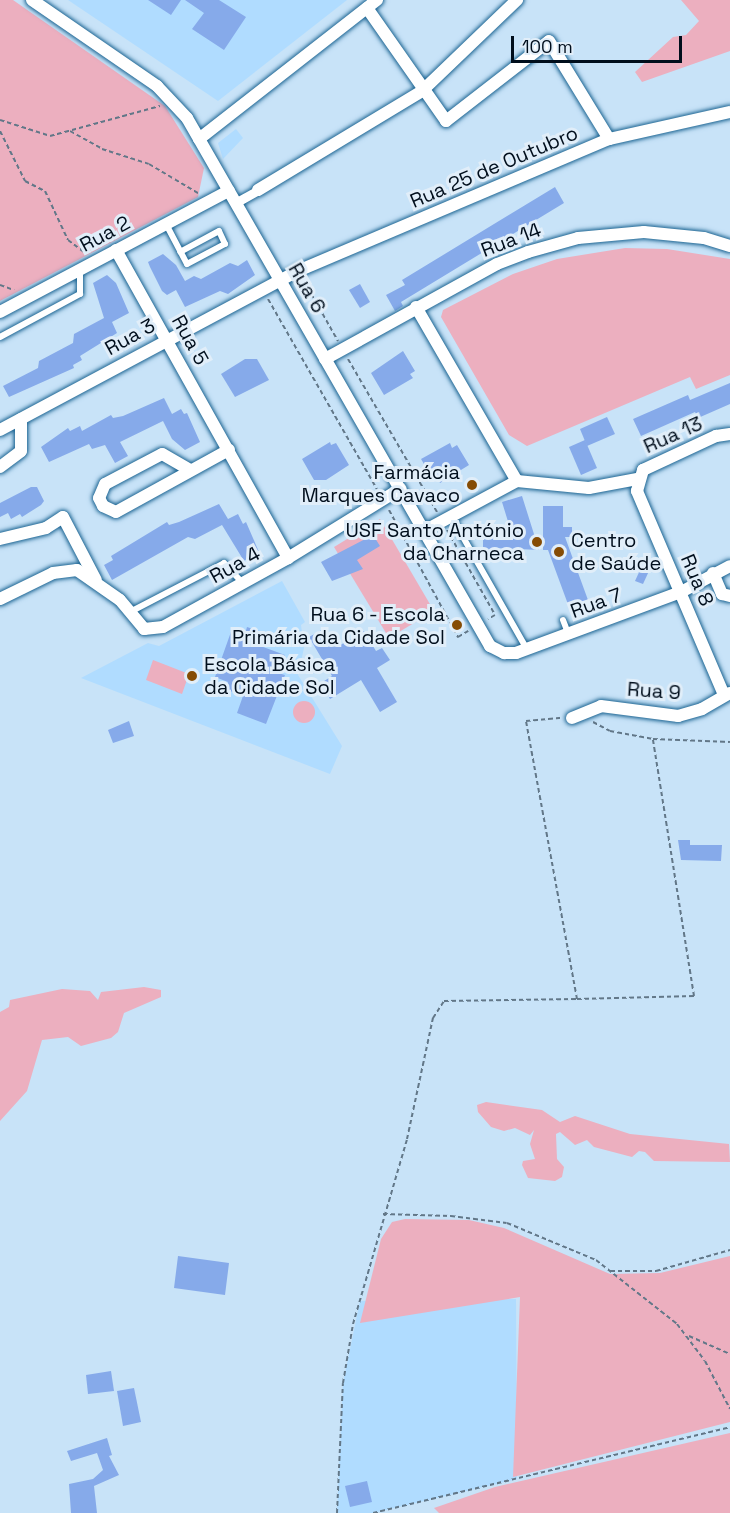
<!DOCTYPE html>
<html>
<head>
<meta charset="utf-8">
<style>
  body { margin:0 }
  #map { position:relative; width:730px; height:1513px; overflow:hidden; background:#c8e3f8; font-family:"Space Grotesk",sans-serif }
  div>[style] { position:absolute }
  .built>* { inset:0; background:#b0dcff }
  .green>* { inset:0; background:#ecafbf }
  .round { border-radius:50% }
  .building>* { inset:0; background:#86aaea }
  .path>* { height:2px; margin-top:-1px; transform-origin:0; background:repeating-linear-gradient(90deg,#627788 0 4.5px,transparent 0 7.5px) }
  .roads { filter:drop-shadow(0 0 2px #1b6492) drop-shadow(0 0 2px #1b6492) }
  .service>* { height:6px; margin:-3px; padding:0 3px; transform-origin:3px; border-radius:3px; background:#fff }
  .pedestrian>* { height:9px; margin:-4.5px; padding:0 4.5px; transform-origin:4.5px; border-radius:4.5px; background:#fff }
  .minor>* { height:12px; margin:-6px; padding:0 6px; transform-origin:6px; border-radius:6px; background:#fff }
  .dots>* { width:16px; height:16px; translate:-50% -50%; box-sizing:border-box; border:3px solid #e1eef9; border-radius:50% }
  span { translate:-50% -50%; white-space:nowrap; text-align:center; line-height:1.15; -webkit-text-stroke:6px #e1eef9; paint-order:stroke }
  .street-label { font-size:20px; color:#000e1c }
  .poi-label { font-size:20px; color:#000e1c }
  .right { translate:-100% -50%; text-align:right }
  .left { translate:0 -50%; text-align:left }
  .scale { position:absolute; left:511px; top:36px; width:171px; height:27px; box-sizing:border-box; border:3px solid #000e1c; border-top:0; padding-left:8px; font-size:18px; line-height:21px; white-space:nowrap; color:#000e1c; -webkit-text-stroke:4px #e1eef9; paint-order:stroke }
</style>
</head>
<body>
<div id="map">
  <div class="built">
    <div style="clip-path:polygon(68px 0,347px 0,218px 101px)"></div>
    <div style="clip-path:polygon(236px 129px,243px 138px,223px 159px,218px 143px)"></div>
    <div style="clip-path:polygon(282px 581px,305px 622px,301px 625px,304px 648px,298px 675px,342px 746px,330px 774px,81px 678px,148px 643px,159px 646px)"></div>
    <div style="clip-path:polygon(516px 1299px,517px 1479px,373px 1513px,337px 1513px,343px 1383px,360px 1301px)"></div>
  </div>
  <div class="green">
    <div style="clip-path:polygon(0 0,13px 0,165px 106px,204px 168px,198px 197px,0 301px)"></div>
    <div style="clip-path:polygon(681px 0,730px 0,730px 51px,642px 82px,635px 72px,673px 37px,686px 35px,699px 21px)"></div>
    <div style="clip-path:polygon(625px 248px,667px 249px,730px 259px,730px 375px,696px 389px,690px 377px,527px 446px,509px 435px,441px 317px,443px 310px,513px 274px,557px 259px)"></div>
    <div style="clip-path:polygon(380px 519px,434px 611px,389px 638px,334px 547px)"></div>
    <div style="clip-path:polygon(153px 660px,189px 674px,182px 694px,146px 680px)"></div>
    <div class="round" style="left:293px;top:701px;width:22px;height:22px"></div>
    <div style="clip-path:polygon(144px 987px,161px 990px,161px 997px,124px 1013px,118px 1032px,111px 1038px,81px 1046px,68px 1037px,42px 1040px,27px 1091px,0 1121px,0 1012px,9px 1007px,10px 1000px,62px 989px,90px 991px,98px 1000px,101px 992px)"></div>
    <div style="clip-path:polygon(486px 1102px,542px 1110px,560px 1122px,575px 1116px,630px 1134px,729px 1144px,730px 1162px,654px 1161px,645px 1152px,639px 1151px,632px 1157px,594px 1147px,587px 1140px,575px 1145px,560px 1132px,556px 1134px,557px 1159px,564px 1167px,562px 1177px,555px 1181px,528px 1178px,522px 1165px,523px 1161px,535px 1159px,530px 1144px,534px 1130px,530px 1135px,515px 1128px,504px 1131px,491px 1127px,478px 1112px,477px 1105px)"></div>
    <div style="clip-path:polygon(405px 1219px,469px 1220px,504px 1228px,610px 1274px,660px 1273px,730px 1256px,730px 1422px,513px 1477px,520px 1297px,360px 1323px,381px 1239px,392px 1222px)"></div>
    <div style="clip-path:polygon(730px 1433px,730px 1513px,439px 1513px,434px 1508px,495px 1487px)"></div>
  </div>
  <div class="building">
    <div style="clip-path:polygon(148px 0,181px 0,171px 15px)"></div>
    <div style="clip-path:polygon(185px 0,219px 0,246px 17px,224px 50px,192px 29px,204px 13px)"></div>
    <div style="clip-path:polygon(555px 187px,564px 203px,401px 302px,403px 306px,395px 311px,386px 295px,405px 285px,402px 280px)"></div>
    <div style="clip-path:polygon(163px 254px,176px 265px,185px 281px,194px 276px,201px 279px,230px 263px,238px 266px,247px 260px,255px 275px,228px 294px,220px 291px,185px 307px,176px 290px,167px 295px,162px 291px,150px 267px,148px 262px)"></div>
    <div style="clip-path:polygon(107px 275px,116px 283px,129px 313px,112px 322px,117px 333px,80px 356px,82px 360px,73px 365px,74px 368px,9px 397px,3px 386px,38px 368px,39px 361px,73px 343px,74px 334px,104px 318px,93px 283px)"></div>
    <div style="clip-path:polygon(360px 284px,370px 302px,360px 308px,349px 290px)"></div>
    <div style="clip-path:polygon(403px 351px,415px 371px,410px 374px,413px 378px,384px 395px,371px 373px)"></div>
    <div style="clip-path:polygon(245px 359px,257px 359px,269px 380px,235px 397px,221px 374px)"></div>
    <div style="clip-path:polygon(730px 383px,730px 404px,698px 418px,695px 412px,641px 436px,633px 419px,688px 395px,690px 400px)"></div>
    <div style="clip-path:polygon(164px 398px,172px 414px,181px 409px,184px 414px,187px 413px,200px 442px,185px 450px,172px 439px,163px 421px,120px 442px,128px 456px,115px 463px,105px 445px,92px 449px,89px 444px,49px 462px,41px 447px,68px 428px,70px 431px,80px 426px,82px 431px,111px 415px,113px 418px,123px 416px)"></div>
    <div style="clip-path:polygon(607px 417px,615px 434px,587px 446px,580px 429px)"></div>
    <div style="clip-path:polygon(585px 440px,597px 468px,581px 475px,569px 447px)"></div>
    <div style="clip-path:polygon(330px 442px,331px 445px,336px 443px,349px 465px,326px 480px,314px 480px,302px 459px)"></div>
    <div style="clip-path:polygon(450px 443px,452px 448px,457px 445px,469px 465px,440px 483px,438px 478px,434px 481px,421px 459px)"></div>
    <div style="clip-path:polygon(31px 487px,37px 487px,44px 501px,41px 505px,22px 517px,20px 514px,11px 519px,8px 513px,0 517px,0 503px)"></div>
    <div style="clip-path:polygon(522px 496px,539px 550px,496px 548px,490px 558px,483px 559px,483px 540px,496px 530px,510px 528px,502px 502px)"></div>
    <div style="clip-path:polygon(219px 504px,228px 519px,238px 514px,243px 524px,246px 522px,259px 552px,244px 561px,222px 525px,195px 539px,188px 537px,112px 580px,104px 565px,113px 560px,111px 556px,167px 522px,169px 525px,179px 522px)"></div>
    <div style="clip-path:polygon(543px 506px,563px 506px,563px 527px,572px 527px,572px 537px,565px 537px,588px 600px,569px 607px,548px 550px,543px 550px)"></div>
    <div style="clip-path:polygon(373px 535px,380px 546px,357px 560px,363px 569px,332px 581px,321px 562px)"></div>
    <div style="clip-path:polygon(641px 568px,649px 571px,643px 584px,635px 581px)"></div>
    <div style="clip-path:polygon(247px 627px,259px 631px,255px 644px,285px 655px,278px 673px,285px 675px,266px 724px,237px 713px,243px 696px,225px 689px,228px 682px,215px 677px,232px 629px,245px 634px)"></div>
    <div style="clip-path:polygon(325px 628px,337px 647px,364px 631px,376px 651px,382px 648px,390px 660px,377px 668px,397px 702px,380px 712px,361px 680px,330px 699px,321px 683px,332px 676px,309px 637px)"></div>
    <div style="clip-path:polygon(129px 721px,134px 736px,113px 743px,108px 730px)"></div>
    <div style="clip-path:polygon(678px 840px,690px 840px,690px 845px,722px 845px,721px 861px,681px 860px)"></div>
    <div style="clip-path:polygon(178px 1256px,229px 1263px,225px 1295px,174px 1288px)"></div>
    <div style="clip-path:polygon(111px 1371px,114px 1391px,88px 1394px,86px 1375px)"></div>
    <div style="clip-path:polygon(134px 1388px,141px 1422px,123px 1426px,117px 1391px)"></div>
    <div style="clip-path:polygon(107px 1438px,112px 1455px,109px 1456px,119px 1475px,94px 1486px,97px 1513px,71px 1513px,69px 1484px,93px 1479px,103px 1470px,97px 1453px,71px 1461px,67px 1451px)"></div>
    <div style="clip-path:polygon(367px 1481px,372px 1502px,350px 1507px,345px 1486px)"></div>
  </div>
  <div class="path">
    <div style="left:0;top:120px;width:52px;rotate:17.7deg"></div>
    <div style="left:50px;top:136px;width:114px;rotate:-15.3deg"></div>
    <div style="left:0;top:131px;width:56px;rotate:63.4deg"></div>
    <div style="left:25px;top:181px;width:22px;rotate:27deg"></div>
    <div style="left:45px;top:191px;width:54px;rotate:64.9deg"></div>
    <div style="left:68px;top:240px;width:21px;rotate:37deg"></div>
    <div style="left:70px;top:131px;width:37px;rotate:29deg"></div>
    <div style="left:102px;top:149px;width:49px;rotate:17.7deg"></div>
    <div style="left:149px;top:164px;width:57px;rotate:30.6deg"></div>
    <div style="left:304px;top:281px;width:69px;rotate:60.5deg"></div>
    <div style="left:0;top:285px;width:15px;rotate:20deg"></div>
    <div style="left:268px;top:299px;width:219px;rotate:60.2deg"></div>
    <div style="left:348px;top:359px;width:177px;rotate:59.8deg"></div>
    <div style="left:389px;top:510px;width:145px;rotate:61.5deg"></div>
    <div style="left:458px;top:637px;width:12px;rotate:-31deg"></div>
    <div style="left:447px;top:530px;width:98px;rotate:60.5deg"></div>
    <div style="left:495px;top:615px;width:8px;rotate:150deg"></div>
    <div style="left:593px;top:722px;width:19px;rotate:28deg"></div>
    <div style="left:610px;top:731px;width:44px;rotate:10.5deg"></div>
    <div style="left:577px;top:999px;width:117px;rotate:-1.5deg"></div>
    <div style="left:694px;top:996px;width:260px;rotate:-99.1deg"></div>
    <div style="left:653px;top:739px;width:77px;rotate:2.2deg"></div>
    <div style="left:383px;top:1214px;width:68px;rotate:1.7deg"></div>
    <div style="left:451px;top:1216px;width:56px;rotate:7.1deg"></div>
    <div style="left:507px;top:1223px;width:96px;rotate:22.6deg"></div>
    <div style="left:596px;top:1260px;width:103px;rotate:38.3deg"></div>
    <div style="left:677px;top:1324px;width:46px;rotate:52.9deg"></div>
    <div style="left:705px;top:1361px;width:54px;rotate:62.5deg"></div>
    <div style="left:610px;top:1271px;width:46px"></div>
    <div style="left:656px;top:1271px;width:77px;rotate:-15.8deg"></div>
    <div style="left:689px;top:1336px;width:45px;rotate:23.7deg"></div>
    <div style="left:337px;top:1513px;width:130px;rotate:-87.4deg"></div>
    <div style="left:343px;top:1383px;width:60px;rotate:-80.4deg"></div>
    <div style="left:353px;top:1324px;width:193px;rotate:-73.7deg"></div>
    <div style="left:407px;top:1139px;width:124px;rotate:-77.9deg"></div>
    <div style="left:433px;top:1018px;width:20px;rotate:-57deg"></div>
    <div style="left:444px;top:1001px;width:133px;rotate:-0.9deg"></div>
    <div style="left:577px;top:999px;width:283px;rotate:-100.4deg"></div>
    <div style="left:526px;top:721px;width:36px;rotate:-5deg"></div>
    <div style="left:373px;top:1513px;width:367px;rotate:-13.5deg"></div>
  </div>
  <div class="roads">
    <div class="service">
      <div style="left:166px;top:224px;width:45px;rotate:62.3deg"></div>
      <div style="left:187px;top:264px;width:43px;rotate:-27.8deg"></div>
      <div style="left:225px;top:244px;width:14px;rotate:-115deg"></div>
      <div style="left:219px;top:231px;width:44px;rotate:151.7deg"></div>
      <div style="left:0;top:337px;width:91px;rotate:-28.3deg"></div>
      <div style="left:80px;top:294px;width:25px;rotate:-90deg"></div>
      <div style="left:451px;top:516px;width:153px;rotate:60.3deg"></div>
      <div style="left:130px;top:612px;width:106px;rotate:-27.5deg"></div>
      <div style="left:224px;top:563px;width:26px;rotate:47deg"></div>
      <div style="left:563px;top:620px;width:14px;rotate:69deg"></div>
    </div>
    <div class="pedestrian">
      <div style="left:235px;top:203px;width:26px;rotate:-29deg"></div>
    </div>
    <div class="minor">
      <div style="left:32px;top:0;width:152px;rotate:34.5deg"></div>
      <div style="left:157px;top:86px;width:44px;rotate:46.8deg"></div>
      <div style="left:187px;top:118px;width:609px;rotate:60.15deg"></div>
      <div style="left:490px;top:646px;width:16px;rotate:27deg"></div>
      <div style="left:504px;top:653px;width:12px"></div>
      <div style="left:516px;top:653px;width:176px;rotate:-20.3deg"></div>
      <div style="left:681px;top:592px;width:55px;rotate:-28deg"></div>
      <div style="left:367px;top:8px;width:138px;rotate:55deg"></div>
      <div style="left:446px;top:121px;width:130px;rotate:-37.8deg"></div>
      <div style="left:549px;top:41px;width:115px;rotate:58.5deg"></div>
      <div style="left:199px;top:139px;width:226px;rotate:-38deg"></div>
      <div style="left:258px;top:190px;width:192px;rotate:-31.1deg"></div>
      <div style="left:422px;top:91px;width:132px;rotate:-43.8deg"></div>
      <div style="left:116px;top:250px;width:353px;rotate:60.8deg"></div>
      <div style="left:416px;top:307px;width:201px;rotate:59.9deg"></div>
      <div style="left:0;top:312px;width:259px;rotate:-27.9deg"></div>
      <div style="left:325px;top:359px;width:196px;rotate:-28.9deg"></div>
      <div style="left:497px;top:264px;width:33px;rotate:-21deg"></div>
      <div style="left:528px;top:252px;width:52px;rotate:-15.6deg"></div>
      <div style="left:578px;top:238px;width:66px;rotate:-5.2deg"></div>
      <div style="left:644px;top:232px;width:60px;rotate:5.7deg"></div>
      <div style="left:704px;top:238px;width:27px;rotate:17deg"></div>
      <div style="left:0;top:430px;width:338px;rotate:-28.1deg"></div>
      <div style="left:298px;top:271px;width:338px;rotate:-23deg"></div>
      <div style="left:609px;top:139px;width:124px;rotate:-12.6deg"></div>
      <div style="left:0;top:467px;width:26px;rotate:-37deg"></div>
      <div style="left:21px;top:451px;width:32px;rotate:-90deg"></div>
      <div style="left:190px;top:470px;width:32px;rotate:-150deg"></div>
      <div style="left:162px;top:454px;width:64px;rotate:152.2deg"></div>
      <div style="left:105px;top:484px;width:15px;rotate:113deg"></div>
      <div style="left:99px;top:498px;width:9px;rotate:63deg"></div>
      <div style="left:103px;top:506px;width:14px;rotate:25deg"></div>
      <div style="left:116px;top:512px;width:129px;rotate:-28.8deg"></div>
      <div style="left:424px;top:531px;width:106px;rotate:-28.3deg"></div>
      <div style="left:517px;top:481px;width:72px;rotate:5.6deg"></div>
      <div style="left:589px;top:488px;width:49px;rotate:-10.6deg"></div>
      <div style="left:0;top:539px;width:47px;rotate:-13.4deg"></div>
      <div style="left:46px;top:528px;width:20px;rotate:-33deg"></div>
      <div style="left:63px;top:517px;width:71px;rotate:62.4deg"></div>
      <div style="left:713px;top:573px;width:23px;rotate:67deg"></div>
      <div style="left:722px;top:594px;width:8px;rotate:14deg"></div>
      <div style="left:0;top:599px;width:59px;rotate:-26.1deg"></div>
      <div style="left:53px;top:573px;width:24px;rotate:-7deg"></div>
      <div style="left:77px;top:570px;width:52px;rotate:34.9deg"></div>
      <div style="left:120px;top:600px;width:38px;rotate:50deg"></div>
      <div style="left:144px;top:629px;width:19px;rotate:-6deg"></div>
      <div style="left:163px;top:627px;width:143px;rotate:-28.9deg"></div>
      <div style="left:288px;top:558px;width:132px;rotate:-31.6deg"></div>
      <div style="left:724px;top:695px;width:222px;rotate:-113.1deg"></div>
      <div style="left:637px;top:491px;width:22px;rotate:-74deg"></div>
      <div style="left:643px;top:470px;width:81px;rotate:-25deg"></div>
      <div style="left:716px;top:436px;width:14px;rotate:-8deg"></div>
      <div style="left:572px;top:718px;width:31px;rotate:-22deg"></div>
      <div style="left:601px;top:706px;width:78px;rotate:7.4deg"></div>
      <div style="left:678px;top:716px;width:25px;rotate:-16deg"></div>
      <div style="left:702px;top:709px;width:32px;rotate:-30deg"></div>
    </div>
  </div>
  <div class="dots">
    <div style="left:472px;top:485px;background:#864c04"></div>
    <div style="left:537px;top:542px;background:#864c04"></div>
    <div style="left:559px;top:552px;background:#864c04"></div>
    <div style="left:457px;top:625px;background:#864c04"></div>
    <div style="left:192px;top:676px;background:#864c04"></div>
  </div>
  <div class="street-label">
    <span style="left:494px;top:167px;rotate:-23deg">Rua 25 de Outubro</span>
    <span style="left:105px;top:234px;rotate:-28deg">Rua 2</span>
    <span style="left:511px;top:240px;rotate:-21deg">Rua 14</span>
    <span style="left:307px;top:288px;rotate:60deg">Rua 6</span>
    <span style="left:130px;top:337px;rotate:-29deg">Rua 3</span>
    <span style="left:190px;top:340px;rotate:61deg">Rua 5</span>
    <span style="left:673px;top:435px;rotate:-24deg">Rua 13</span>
    <span style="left:235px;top:565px;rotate:-29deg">Rua 4</span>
    <span style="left:697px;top:580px;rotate:67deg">Rua 8</span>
    <span style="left:596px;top:603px;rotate:-20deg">Rua 7</span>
    <span style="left:654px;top:691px;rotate:4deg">Rua 9</span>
  </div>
  <div class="poi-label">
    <span class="right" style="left:460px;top:484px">Farmácia<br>Marques Cavaco</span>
    <span class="right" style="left:524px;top:542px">USF Santo António<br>da Charneca</span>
    <span class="left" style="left:571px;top:552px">Centro<br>de Saúde</span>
    <span class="right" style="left:445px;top:626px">Rua 6 - Escola<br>Primária da Cidade Sol</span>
    <span class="left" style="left:204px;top:676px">Escola Básica<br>da Cidade Sol</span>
  </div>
  <div class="scale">100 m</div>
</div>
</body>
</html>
